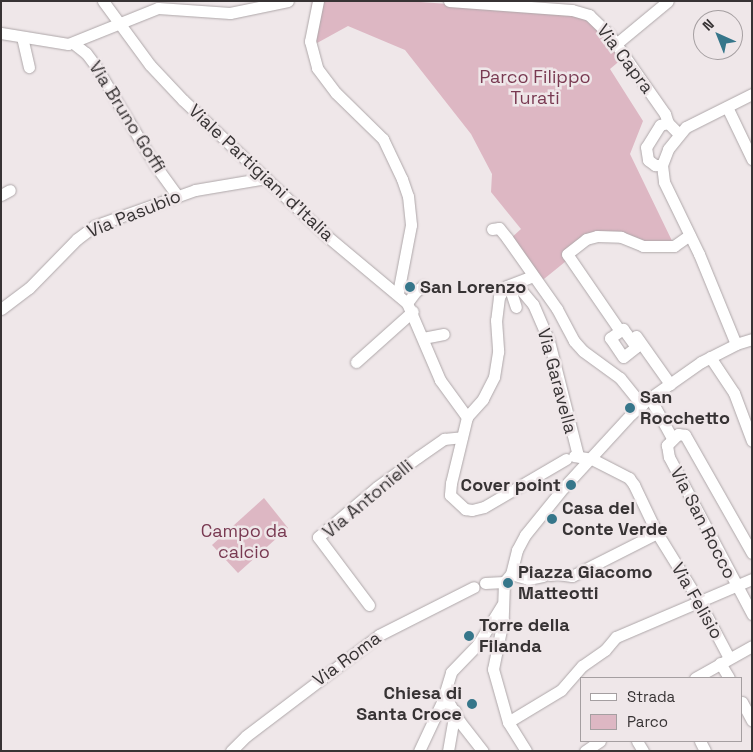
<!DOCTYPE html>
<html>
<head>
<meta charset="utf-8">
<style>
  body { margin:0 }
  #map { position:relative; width:753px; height:752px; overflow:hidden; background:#efe7e9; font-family:"Space Grotesk",sans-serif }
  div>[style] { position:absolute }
  .green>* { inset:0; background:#ddb7c3 }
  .roads { filter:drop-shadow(0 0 1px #aea7a9) drop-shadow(0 0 1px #aea7a9) }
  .street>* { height:11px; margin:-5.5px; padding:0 5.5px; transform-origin:5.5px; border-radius:5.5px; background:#fff }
  .dots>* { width:14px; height:14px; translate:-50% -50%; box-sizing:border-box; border:2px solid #efe7e9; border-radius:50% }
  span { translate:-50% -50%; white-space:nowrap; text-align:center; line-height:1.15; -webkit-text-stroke:5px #efe7e9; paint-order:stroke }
  .street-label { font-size:18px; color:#373334 }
  .park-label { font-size:18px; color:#793a52 }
  .poi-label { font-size:18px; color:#373334; font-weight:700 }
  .left { translate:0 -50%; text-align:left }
  .right { translate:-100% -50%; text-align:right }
  .frame { position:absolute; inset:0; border:2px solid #373334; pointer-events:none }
  .legend { position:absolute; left:580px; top:677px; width:162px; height:65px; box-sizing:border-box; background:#efe7e9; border:1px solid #a59fa1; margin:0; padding:6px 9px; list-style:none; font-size:15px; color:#373334 }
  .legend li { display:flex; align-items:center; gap:10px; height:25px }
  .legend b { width:25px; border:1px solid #a59fa1 }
  .north { position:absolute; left:693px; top:10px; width:50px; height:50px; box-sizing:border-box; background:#efe7e9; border:1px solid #a59fa1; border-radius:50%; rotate:316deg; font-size:14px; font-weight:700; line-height:20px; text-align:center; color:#373334 }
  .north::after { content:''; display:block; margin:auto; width:18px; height:22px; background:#36768a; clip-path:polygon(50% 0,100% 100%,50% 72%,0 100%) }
</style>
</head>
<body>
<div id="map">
  <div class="green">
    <div style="clip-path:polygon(312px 1px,407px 1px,571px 13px,592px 19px,623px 58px,610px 69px,643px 121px,630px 154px,674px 245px,597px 236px,539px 283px,510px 239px,521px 229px,491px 192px,492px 174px,471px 134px,405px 50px,348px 26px,308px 48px)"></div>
    <div style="clip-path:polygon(264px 498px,288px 528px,238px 573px,212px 545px)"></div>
  </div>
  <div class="roads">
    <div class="street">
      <div style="left:103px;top:1px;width:79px;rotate:53.7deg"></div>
      <div style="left:150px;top:65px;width:48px;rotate:46.7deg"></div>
      <div style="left:183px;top:100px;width:199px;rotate:43.4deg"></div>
      <div style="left:328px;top:237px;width:103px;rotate:39.9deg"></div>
      <div style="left:407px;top:303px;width:84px;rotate:66.8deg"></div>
      <div style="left:440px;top:380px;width:46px;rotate:53.9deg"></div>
      <div style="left:318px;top:1px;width:41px;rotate:101.3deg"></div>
      <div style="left:310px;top:41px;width:28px;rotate:75deg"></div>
      <div style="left:317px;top:68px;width:31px;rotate:53deg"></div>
      <div style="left:336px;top:93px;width:66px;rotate:44.4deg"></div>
      <div style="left:383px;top:139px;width:44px;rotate:64.6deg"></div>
      <div style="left:402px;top:179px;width:18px;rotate:71deg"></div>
      <div style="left:408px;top:196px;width:29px;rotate:84deg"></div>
      <div style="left:411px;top:225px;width:69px;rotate:100.8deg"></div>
      <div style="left:449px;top:1px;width:123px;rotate:4.2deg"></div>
      <div style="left:572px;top:10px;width:18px;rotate:16deg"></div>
      <div style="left:589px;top:15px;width:28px;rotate:44deg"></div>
      <div style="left:609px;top:34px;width:98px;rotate:55deg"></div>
      <div style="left:665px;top:114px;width:9px;rotate:72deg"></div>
      <div style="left:1px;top:33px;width:68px;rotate:9.3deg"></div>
      <div style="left:68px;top:44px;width:97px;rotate:-21.8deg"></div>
      <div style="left:158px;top:8px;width:72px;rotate:4deg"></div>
      <div style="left:230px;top:13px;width:59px;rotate:-11.7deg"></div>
      <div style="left:22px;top:37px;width:31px;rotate:77deg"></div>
      <div style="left:73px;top:43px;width:16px;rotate:38deg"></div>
      <div style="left:86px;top:53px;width:15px;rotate:53deg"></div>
      <div style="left:95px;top:65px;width:117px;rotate:59deg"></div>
      <div style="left:155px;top:165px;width:37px;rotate:54deg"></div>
      <div style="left:616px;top:44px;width:67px;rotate:-39.6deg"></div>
      <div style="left:727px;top:107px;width:58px;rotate:64.3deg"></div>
      <div style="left:679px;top:134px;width:16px;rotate:-135deg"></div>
      <div style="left:668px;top:123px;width:8px;rotate:166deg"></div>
      <div style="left:660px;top:125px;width:26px;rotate:122deg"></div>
      <div style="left:646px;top:147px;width:13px;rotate:81deg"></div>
      <div style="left:648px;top:160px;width:9px;rotate:36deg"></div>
      <div style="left:655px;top:165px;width:7px"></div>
      <div style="left:662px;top:165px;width:17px;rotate:-69deg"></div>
      <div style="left:668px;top:149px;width:28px;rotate:-51deg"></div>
      <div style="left:686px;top:127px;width:74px;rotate:-26.6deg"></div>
      <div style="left:662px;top:165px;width:17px;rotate:83deg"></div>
      <div style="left:664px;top:182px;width:80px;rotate:64.1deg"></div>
      <div style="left:699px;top:254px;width:97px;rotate:67.7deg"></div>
      <div style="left:1px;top:195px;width:10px;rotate:-29deg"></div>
      <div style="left:492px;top:229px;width:7px;rotate:-8deg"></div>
      <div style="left:499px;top:228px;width:13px;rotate:51deg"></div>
      <div style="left:507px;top:238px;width:87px;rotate:54.8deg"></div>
      <div style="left:557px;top:309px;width:36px;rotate:62deg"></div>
      <div style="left:574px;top:341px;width:13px;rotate:48deg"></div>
      <div style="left:583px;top:351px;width:46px;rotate:36.1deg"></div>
      <div style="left:620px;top:378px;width:35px;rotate:51deg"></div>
      <div style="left:533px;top:276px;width:30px;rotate:159deg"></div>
      <div style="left:505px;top:287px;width:12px;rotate:121deg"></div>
      <div style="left:499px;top:297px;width:23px;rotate:97deg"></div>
      <div style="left:496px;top:320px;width:32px;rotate:86deg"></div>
      <div style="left:498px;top:352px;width:25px;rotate:99deg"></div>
      <div style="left:494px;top:377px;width:25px;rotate:117deg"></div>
      <div style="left:483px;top:399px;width:24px;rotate:132deg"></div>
      <div style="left:467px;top:417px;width:68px;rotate:103.6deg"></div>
      <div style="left:451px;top:483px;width:12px;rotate:95deg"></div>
      <div style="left:450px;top:495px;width:21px;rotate:43deg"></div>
      <div style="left:465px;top:509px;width:7px;rotate:8deg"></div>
      <div style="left:472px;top:510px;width:12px;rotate:-14deg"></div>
      <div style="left:484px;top:507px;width:95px;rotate:-30.3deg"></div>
      <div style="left:516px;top:284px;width:26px;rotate:50deg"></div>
      <div style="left:533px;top:304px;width:40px;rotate:66.6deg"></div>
      <div style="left:549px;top:341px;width:119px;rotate:75.8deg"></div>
      <div style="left:509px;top:286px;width:22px;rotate:72deg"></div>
      <div style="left:407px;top:303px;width:15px;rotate:-53deg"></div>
      <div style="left:416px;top:291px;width:9px;rotate:-36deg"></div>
      <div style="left:1px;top:309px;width:35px;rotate:-37deg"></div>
      <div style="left:29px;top:288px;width:69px;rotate:-45.6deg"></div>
      <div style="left:77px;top:239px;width:21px;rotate:-37deg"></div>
      <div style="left:94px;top:226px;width:107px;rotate:-19.6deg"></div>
      <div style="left:195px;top:190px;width:72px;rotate:-9.6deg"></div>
      <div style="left:623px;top:329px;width:22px;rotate:54deg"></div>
      <div style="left:636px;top:347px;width:16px;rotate:142deg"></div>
      <div style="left:623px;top:357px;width:23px;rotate:-124deg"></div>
      <div style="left:610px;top:338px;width:16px;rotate:-35deg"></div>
      <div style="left:620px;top:331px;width:93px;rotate:-124.5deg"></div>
      <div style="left:567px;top:254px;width:24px;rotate:-38deg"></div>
      <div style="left:586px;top:239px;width:11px;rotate:-15deg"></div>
      <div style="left:597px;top:236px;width:24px;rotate:2deg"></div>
      <div style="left:621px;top:237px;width:24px;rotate:22deg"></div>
      <div style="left:643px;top:246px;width:31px"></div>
      <div style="left:674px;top:246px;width:19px;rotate:-35deg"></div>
      <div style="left:636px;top:336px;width:59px;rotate:54.7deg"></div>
      <div style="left:423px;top:338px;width:21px;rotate:-11deg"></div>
      <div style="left:710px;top:357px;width:43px;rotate:56.3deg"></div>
      <div style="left:734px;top:393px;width:51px;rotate:69.4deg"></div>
      <div style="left:356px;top:362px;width:76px;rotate:-41.8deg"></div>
      <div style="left:650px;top:398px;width:46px;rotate:61.2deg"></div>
      <div style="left:574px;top:456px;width:18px;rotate:9deg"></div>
      <div style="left:592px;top:459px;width:42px;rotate:27.2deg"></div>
      <div style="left:629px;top:478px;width:9px;rotate:54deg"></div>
      <div style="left:634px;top:485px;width:53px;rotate:64.4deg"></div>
      <div style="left:657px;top:533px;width:80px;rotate:58.3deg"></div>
      <div style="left:699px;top:601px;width:64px;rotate:62.2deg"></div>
      <div style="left:752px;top:553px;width:136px;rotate:-119.6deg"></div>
      <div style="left:685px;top:435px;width:7px;rotate:-172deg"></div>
      <div style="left:678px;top:434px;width:16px;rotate:135deg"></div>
      <div style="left:667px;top:445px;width:12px;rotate:81deg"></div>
      <div style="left:669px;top:457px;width:178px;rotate:62.1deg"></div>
      <div style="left:511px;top:574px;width:18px;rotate:16deg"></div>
      <div style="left:528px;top:579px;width:15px;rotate:-11deg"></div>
      <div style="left:550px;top:575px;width:7px;rotate:-8deg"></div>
      <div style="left:557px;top:574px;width:15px;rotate:8deg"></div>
      <div style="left:572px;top:576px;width:95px;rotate:-26.8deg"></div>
      <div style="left:504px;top:582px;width:38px;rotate:92deg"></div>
      <div style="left:503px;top:620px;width:50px;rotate:101.5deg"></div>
      <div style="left:493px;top:669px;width:55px;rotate:74.2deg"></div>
      <div style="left:508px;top:722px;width:34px;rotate:58deg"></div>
      <div style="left:485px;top:583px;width:19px;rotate:-3deg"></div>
      <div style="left:504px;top:582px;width:11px;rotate:-49deg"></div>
      <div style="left:511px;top:574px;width:25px;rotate:-76deg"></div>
      <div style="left:517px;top:550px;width:17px;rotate:-62deg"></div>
      <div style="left:525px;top:535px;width:60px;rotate:-51deg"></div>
      <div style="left:563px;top:488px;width:100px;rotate:-47.4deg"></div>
      <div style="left:631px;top:414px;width:21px;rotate:-41deg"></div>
      <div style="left:647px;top:400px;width:66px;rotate:-35.1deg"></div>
      <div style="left:701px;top:362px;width:39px;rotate:-27deg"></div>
      <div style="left:736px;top:344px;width:17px;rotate:-17deg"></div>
      <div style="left:369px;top:605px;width:85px;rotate:-126.9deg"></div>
      <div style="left:318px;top:537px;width:77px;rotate:-40.3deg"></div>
      <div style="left:377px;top:487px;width:51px;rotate:-36.2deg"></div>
      <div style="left:418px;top:457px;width:32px;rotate:-35deg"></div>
      <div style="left:444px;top:439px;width:18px;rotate:-6deg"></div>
      <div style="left:720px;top:663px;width:17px;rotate:59deg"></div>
      <div style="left:695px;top:678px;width:65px;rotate:-29.3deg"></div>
      <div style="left:443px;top:699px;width:7px;rotate:34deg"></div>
      <div style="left:449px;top:703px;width:22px;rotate:60deg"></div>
      <div style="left:460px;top:722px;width:37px;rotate:52deg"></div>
      <div style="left:742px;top:702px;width:21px;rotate:62deg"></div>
      <div style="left:508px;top:722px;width:62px;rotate:-31.1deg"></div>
      <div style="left:561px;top:690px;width:32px;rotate:-49deg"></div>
      <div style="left:582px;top:666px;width:28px;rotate:-35deg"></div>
      <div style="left:605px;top:650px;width:17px;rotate:-50deg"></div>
      <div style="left:616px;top:637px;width:148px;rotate:-23.1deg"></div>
      <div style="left:637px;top:741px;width:12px;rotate:59deg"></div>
      <div style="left:700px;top:741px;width:11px;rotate:63deg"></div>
      <div style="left:231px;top:751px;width:21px;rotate:-45deg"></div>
      <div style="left:246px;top:736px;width:167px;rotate:-37.2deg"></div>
      <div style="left:379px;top:635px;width:106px;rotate:-26.8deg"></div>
      <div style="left:419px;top:751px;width:54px;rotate:-64.9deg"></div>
      <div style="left:442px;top:702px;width:31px;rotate:-73deg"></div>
      <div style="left:451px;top:672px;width:39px;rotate:-46deg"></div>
      <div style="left:478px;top:644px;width:46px;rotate:-58.4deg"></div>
      <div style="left:448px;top:751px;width:41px;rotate:-80.1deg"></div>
      <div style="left:585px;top:751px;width:18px;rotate:-34deg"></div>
    </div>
  </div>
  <div class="dots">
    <div style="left:410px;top:287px;background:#36768a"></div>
    <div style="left:630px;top:408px;background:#36768a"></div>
    <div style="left:571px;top:485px;background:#36768a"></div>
    <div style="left:552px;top:519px;background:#36768a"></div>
    <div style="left:508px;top:583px;background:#36768a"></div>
    <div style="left:469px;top:636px;background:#36768a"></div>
    <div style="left:472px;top:704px;background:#36768a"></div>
  </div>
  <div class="street-label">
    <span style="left:625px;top:59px;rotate:53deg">Via Capra</span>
    <span style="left:127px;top:117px;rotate:58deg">Via Bruno Goffi</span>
    <span style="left:261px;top:173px;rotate:43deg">Viale Partigiani d'Italia</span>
    <span style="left:134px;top:214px;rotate:-22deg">Via Pasubio</span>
    <span style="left:557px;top:381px;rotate:75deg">Via Garavella</span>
    <span style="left:368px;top:499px;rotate:-40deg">Via Antonielli</span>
    <span style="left:703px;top:523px;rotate:63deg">Via San Rocco</span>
    <span style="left:697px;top:601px;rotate:60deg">Via Felisio</span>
    <span style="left:347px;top:659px;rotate:-36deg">Via Roma</span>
  </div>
  <div class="park-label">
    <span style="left:535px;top:88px">Parco Filippo<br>Turati</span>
    <span style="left:244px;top:542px">Campo da<br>calcio</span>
  </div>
  <div class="poi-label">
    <span class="left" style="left:420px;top:287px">San Lorenzo</span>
    <span class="left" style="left:640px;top:408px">San<br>Rocchetto</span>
    <span class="right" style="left:561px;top:485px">Cover point</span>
    <span class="left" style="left:562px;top:519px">Casa del<br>Conte Verde</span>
    <span class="left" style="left:518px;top:583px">Piazza Giacomo<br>Matteotti</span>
    <span class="left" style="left:479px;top:636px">Torre della<br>Filanda</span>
    <span class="right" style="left:462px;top:704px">Chiesa di<br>Santa Croce</span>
  </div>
  <div class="frame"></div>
  <ul class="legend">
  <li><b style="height:6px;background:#fff"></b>Strada</li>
  <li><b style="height:14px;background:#ddb7c3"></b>Parco</li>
  </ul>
  <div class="north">N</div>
</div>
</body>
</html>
